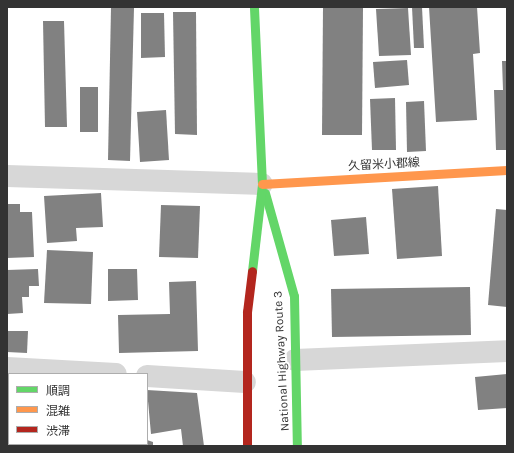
<!DOCTYPE html>
<html>
<head>
<meta charset="utf-8">
<style>
  body { margin:0 }
  #map { position:relative; width:514px; height:453px; overflow:hidden; background:#fff; font-family:Karla,"Noto Sans JP",sans-serif }
  div>[style] { position:absolute }
  .building>* { inset:0; background:#818181 }
  .street>* { height:22px; margin:-11px; padding:0 11px; transform-origin:11px; border-radius:11px; background:#d7d7d7 }
  .fast>* { height:9px; margin:-4.5px; padding:0 4.5px; transform-origin:4.5px; border-radius:4.5px; background:#63d668 }
  .slow>* { height:9px; margin:-4.5px; padding:0 4.5px; transform-origin:4.5px; border-radius:4.5px; background:#ff974d }
  .jam>* { height:9px; margin:-4.5px; padding:0 4.5px; transform-origin:4.5px; border-radius:4.5px; background:#b3261e }
  span { translate:-50% -50%; white-space:nowrap; text-align:center; line-height:1.15; -webkit-text-stroke:4px #fff; paint-order:stroke }
  .street-label { font-size:12px; color:#333 }
  .frame { position:absolute; inset:0; border:8px solid #333; pointer-events:none }
  .legend { position:absolute; left:8px; top:373px; width:140px; height:72px; box-sizing:border-box; background:#fff; border:1px solid #adadad; margin:0; padding:5px 7px; list-style:none; font-size:12px; color:#333 }
  .legend li { display:flex; align-items:center; gap:8px; height:20px }
  .legend b { width:20px; border:1px solid #adadad }
</style>
</head>
<body>
<div id="map">
  <div class="building">
    <div style="clip-path:polygon(412px 7px,422px 7px,424px 48px,414px 48px)"></div>
    <div style="clip-path:polygon(429px 7px,477px 7px,480px 53px,473px 54px,477px 120px,436px 122px)"></div>
    <div style="clip-path:polygon(111px 8px,134px 8px,130px 161px,108px 160px)"></div>
    <div style="clip-path:polygon(323px 8px,363px 8px,362px 135px,322px 135px)"></div>
    <div style="clip-path:polygon(408px 8px,411px 55px,379px 56px,376px 9px)"></div>
    <div style="clip-path:polygon(173px 12px,196px 12px,197px 135px,175px 134px)"></div>
    <div style="clip-path:polygon(141px 13px,164px 13px,165px 57px,141px 58px)"></div>
    <div style="clip-path:polygon(43px 21px,64px 21px,67px 127px,45px 127px)"></div>
    <div style="clip-path:polygon(407px 60px,409px 85px,375px 88px,373px 62px)"></div>
    <div style="clip-path:polygon(502px 61px,507px 61px,507px 150px,496px 150px,494px 90px,503px 90px)"></div>
    <div style="clip-path:polygon(80px 87px,98px 87px,98px 132px,80px 132px)"></div>
    <div style="clip-path:polygon(395px 98px,396px 150px,372px 150px,370px 99px)"></div>
    <div style="clip-path:polygon(424px 101px,426px 151px,407px 152px,406px 102px)"></div>
    <div style="clip-path:polygon(166px 110px,169px 160px,140px 162px,137px 112px)"></div>
    <div style="clip-path:polygon(438px 186px,442px 256px,397px 259px,392px 189px)"></div>
    <div style="clip-path:polygon(101px 193px,103px 227px,76px 228px,77px 241px,47px 243px,44px 196px)"></div>
    <div style="clip-path:polygon(7px 204px,20px 204px,20px 212px,32px 212px,34px 257px,7px 258px)"></div>
    <div style="clip-path:polygon(161px 205px,200px 206px,198px 258px,159px 257px)"></div>
    <div style="clip-path:polygon(496px 209px,507px 210px,507px 307px,488px 305px)"></div>
    <div style="clip-path:polygon(366px 217px,369px 254px,334px 256px,331px 220px)"></div>
    <div style="clip-path:polygon(47px 250px,93px 252px,91px 304px,44px 303px)"></div>
    <div style="clip-path:polygon(38px 269px,39px 286px,29px 286px,29px 297px,22px 297px,23px 313px,7px 314px,7px 270px)"></div>
    <div style="clip-path:polygon(108px 269px,137px 269px,138px 300px,108px 301px)"></div>
    <div style="clip-path:polygon(196px 281px,198px 351px,119px 353px,118px 315px,170px 314px,169px 282px)"></div>
    <div style="clip-path:polygon(470px 287px,471px 335px,332px 337px,331px 289px)"></div>
    <div style="clip-path:polygon(7px 331px,28px 331px,27px 353px,7px 352px)"></div>
    <div style="clip-path:polygon(507px 374px,507px 408px,478px 410px,475px 377px)"></div>
    <div style="clip-path:polygon(7px 381px,9px 381px,9px 423px,7px 423px)"></div>
    <div style="clip-path:polygon(147px 390px,197px 393px,204px 446px,183px 446px,181px 429px,151px 434px)"></div>
    <div style="clip-path:polygon(7px 429px,9px 444px,67px 446px,7px 446px)"></div>
    <div style="clip-path:polygon(147px 440px,153px 442px,153px 446px,118px 446px,147px 444px)"></div>
  </div>
  <div class="street">
    <div style="left:7px;top:176px;width:255px;rotate:1.8deg"></div>
    <div style="left:295px;top:360px;width:212px;rotate:-2.4deg"></div>
    <div style="left:7px;top:368px;width:109px;rotate:3.2deg"></div>
    <div style="left:147px;top:376px;width:98px;rotate:3.5deg"></div>
    <div style="left:83px;top:446px;width:2px;rotate:-90deg"></div>
  </div>
  <div class="fast">
    <div style="left:265px;top:193px;width:107px;rotate:74.3deg"></div>
    <div style="left:294px;top:296px;width:150px;rotate:88.9deg"></div>
    <div style="left:252px;top:271px;width:88px;rotate:-83.4deg"></div>
    <div style="left:262px;top:184px;width:177px;rotate:-92.6deg"></div>
  </div>
  <div class="slow">
    <div style="left:262px;top:184px;width:245px;rotate:-3.3deg"></div>
  </div>
  <div class="jam">
    <div style="left:247px;top:446px;width:134px;rotate:-90deg"></div>
    <div style="left:247px;top:312px;width:41px;rotate:-83deg"></div>
  </div>
  <div class="street-label">
    <span style="left:384px;top:165px;rotate:-3deg">久留米小郡線</span>
    <span style="left:282px;top:361px;rotate:-93deg">National Highway Route 3</span>
  </div>
  <div class="frame"></div>
  <ul class="legend">
  <li><b style="height:5px;background:#63d668"></b>順調</li>
  <li><b style="height:5px;background:#ff974d"></b>混雑</li>
  <li><b style="height:5px;background:#b3261e"></b>渋滞</li>
  </ul>
</div>
</body>
</html>
